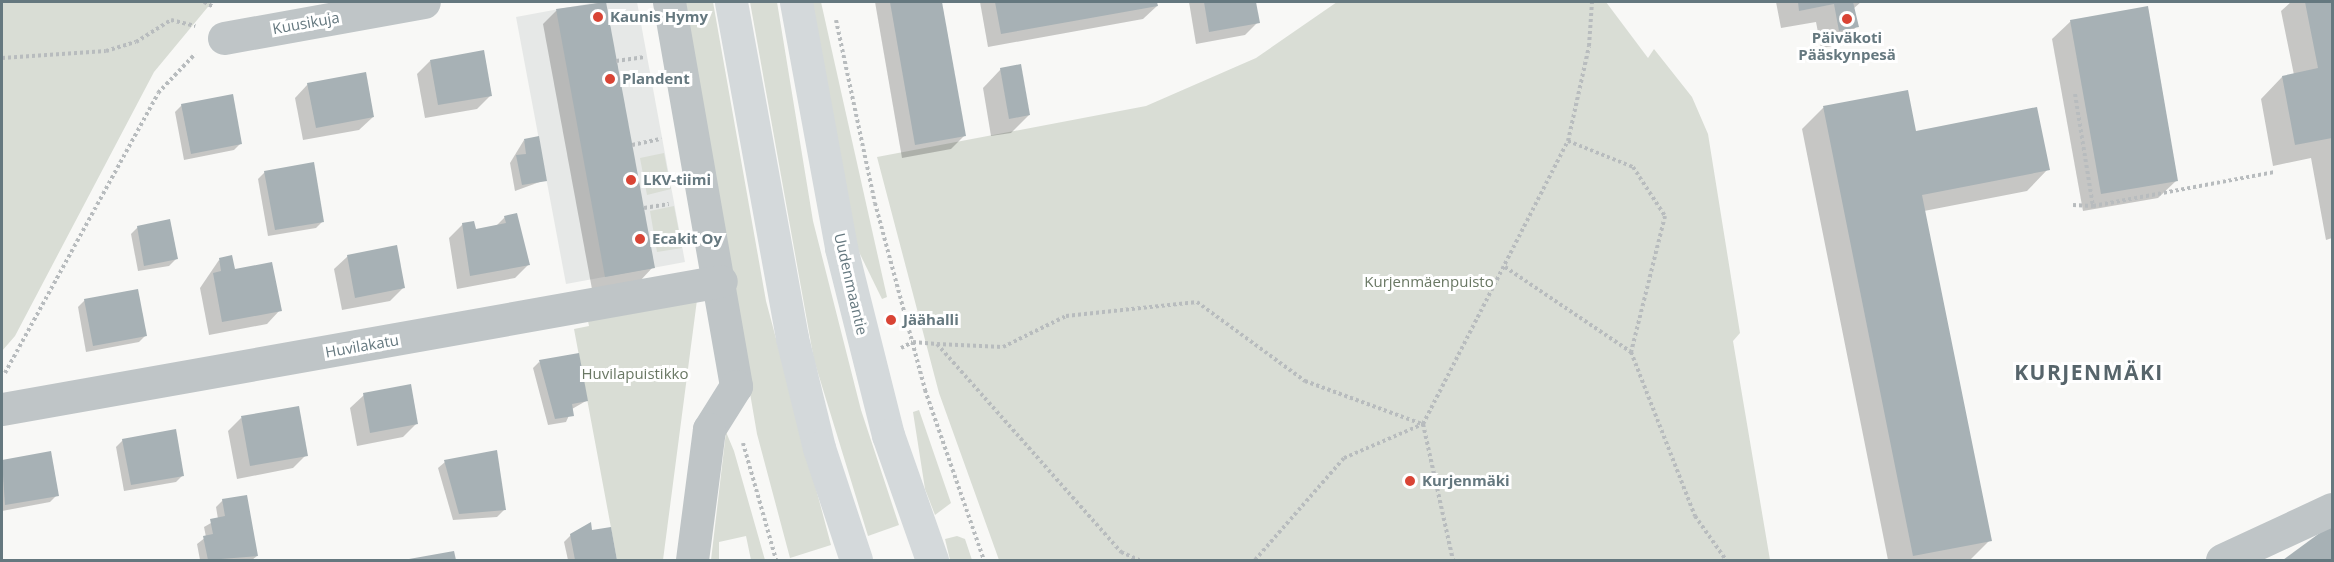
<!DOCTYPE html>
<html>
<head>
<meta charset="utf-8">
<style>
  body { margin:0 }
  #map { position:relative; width:2334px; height:562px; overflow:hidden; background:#f8f8f6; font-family:"Open Sans",sans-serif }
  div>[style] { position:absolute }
  .built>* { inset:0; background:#e6e8e7 }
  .green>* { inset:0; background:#d9ddd5 }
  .shadow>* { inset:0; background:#0003 }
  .building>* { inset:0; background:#a7b1b5 }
  .path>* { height:4px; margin-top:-2px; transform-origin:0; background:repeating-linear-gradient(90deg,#b8bcbe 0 3px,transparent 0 6px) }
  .minor>* { height:33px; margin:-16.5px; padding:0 16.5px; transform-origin:16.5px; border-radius:16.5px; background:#bfc5c7 }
  .major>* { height:33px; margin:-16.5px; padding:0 16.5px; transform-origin:16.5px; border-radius:16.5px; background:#d4d9db }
  .dots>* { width:16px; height:16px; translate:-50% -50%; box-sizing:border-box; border:3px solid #fff; border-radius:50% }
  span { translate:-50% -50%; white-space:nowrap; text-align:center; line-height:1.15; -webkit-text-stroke:6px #fff; paint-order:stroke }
  .poi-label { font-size:15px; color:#65787f; font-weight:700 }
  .left { translate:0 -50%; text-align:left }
  .street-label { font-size:15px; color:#65787f }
  .park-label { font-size:15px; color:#6a7864 }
  .district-label { font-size:21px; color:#57656b; font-weight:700; letter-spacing:1.5px }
  .frame { position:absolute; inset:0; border:3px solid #65787f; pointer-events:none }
</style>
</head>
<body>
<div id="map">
  <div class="built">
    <div style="clip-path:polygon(597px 2px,637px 2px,685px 262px,566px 284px,516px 17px)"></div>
  </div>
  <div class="green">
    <div style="clip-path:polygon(2px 2px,212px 2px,154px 72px,15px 336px,2px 351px)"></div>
    <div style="clip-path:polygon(683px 2px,713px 2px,766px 301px,831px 545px,790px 558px,757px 434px)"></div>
    <div style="clip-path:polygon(750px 2px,777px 2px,813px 221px,861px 410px,899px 525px,868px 536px,814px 360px)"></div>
    <div style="clip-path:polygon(812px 2px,821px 2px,887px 297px,882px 299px,858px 250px)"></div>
    <div style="clip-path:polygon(1337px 2px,1606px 2px,1648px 58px,1654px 49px,1692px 97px,1708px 134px,1740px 333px,1733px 341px,1770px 560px,999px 560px,939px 393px,877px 157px,1146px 106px,1256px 58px)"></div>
    <div style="clip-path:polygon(664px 153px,671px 189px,647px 195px,640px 158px)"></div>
    <div style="clip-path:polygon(674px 206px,682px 248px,657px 252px,650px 211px)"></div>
    <div style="clip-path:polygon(697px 300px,663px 560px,617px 560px,574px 329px,589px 326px,588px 321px)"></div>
    <div style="clip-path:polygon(919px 410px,951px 503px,935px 515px,925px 489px,913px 412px)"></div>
    <div style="clip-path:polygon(726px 432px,734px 451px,765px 560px,751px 560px,746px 536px,719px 542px,719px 560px,711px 560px)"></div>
    <div style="clip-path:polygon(957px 536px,965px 539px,972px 560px,950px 560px,945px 539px)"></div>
  </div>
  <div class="shadow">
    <div style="clip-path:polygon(604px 2px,653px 267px,640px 281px,592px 289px,543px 24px,556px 11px)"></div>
    <div style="clip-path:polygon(875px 2px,940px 2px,964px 136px,951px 149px,902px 158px)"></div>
    <div style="clip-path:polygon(980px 2px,1156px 2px,1157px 6px,1143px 19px,988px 47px)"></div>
    <div style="clip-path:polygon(1189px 2px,1255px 2px,1258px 22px,1245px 35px,1196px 44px)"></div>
    <div style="clip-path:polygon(1776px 2px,1861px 2px,1853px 9px,1857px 26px,1839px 45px,1821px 48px,1816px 22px,1781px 28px)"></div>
    <div style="clip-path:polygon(2291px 2px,2332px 2px,2332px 238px,2326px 240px,2311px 158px,2273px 166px,2261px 99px,2282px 77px,2294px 75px,2281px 11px)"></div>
    <div style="clip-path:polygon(2071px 21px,2177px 180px,2158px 198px,2083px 211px,2052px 39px)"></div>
    <div style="clip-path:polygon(430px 61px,491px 95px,477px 109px,425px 118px,417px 74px)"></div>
    <div style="clip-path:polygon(1001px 69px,1029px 115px,1011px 133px,991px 136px,983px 88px)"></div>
    <div style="clip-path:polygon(308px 84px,373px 117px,359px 130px,303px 140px,295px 98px)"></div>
    <div style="clip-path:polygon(1906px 91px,1915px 133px,2048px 169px,2027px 191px,1924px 211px,1990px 540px,1970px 560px,1888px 560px,1802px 129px,1823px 108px)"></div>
    <div style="clip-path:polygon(182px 105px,241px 143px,234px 150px,184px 160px,175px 112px)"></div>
    <div style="clip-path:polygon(524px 140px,545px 180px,515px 191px,510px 163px)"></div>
    <div style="clip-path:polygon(265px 172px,323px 221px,316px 228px,268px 236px,258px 179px)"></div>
    <div style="clip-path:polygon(505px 217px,528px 265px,515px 278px,457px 289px,449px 238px,463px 224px,475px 231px,495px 227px)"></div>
    <div style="clip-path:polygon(138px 227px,176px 259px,169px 266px,138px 271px,131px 234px)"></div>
    <div style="clip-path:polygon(348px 256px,403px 288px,390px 301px,342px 310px,334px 269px)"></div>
    <div style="clip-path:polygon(219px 260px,280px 310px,267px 324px,209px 335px,200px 288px)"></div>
    <div style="clip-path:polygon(85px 300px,145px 336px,139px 342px,86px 352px,78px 307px)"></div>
    <div style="clip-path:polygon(539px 362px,586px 401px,572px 409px,566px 422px,548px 425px,533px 368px)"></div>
    <div style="clip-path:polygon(364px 395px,417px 423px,403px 437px,357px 446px,350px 408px)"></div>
    <div style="clip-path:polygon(241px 418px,306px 455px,293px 468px,237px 479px,228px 431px)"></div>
    <div style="clip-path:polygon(123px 440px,183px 475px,176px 482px,124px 491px,116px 447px)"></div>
    <div style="clip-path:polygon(49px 453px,57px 495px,50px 502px,2px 511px,2px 462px)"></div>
    <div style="clip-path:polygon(445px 462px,504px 510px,497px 517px,453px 520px,438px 468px)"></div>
    <div style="clip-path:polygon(223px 500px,257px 556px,252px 560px,200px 560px,197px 544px,206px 537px,204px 527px,218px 519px,216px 507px)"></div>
    <div style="clip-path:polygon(2332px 526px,2332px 560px,2285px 560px)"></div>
    <div style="clip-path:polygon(609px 528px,615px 560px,568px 560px,564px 542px,571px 535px)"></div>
    <div style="clip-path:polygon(453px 553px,454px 560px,411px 560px)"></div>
  </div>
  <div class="building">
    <div style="clip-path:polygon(606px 2px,655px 268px,605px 277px,556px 9px)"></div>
    <div style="clip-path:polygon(890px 2px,942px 2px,966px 136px,915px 145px)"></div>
    <div style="clip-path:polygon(995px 2px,1157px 2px,1158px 6px,1001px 34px)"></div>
    <div style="clip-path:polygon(1204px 2px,1256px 2px,1260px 23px,1209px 32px)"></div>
    <div style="clip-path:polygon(1798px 2px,1853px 2px,1859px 27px,1839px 31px,1834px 4px,1799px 11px)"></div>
    <div style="clip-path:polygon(2305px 2px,2332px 2px,2332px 138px,2295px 145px,2282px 76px,2318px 68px)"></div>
    <div style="clip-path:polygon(2148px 6px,2178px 181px,2101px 194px,2070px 20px)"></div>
    <div style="clip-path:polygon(484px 50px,492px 96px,438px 105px,430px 60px)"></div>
    <div style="clip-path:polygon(1021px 64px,1030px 115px,1009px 119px,1000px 68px)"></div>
    <div style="clip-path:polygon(366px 72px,374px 117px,316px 128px,307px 83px)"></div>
    <div style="clip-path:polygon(1908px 90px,1916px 131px,2037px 107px,2050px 170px,1922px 195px,1992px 541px,1913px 556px,1823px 106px)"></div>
    <div style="clip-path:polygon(233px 94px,242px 144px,191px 154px,181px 104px)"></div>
    <div style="clip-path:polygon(539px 136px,547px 181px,522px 185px,516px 155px,526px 154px,524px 139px)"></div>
    <div style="clip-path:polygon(314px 162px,324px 222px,275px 230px,264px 171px)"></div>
    <div style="clip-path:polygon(517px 213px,530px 265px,470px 276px,462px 223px,474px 221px,476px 229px,506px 223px,504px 216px)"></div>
    <div style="clip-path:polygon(170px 219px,178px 259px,144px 266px,137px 226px)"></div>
    <div style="clip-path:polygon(397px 245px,405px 288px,355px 298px,347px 255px)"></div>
    <div style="clip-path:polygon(232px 255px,235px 269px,272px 262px,282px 311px,222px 322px,213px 273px,221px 271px,219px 258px)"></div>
    <div style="clip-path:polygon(138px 289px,147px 336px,93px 346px,84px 299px)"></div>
    <div style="clip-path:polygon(579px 353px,588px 401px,572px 404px,574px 416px,555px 419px,539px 360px)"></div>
    <div style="clip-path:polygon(411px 384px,418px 424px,370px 433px,363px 393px)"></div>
    <div style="clip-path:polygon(299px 406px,308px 456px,250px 466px,241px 416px)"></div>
    <div style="clip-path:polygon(176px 429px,184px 476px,131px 485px,122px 439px)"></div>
    <div style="clip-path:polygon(497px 450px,506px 510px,459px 514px,444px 460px)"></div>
    <div style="clip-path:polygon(51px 451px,59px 496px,5px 505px,2px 460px)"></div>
    <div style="clip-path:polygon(247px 495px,258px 556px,208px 560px,203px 536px,213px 534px,210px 519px,225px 516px,222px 499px)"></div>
    <div style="clip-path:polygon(591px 522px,592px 530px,611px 527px,617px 560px,575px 560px,570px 534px)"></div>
    <div style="clip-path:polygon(2332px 524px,2332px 560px,2283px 560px)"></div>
    <div style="clip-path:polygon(454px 551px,456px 560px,409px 560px,409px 559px)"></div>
  </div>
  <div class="path">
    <div style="left:204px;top:2px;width:11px;rotate:27deg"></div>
    <div style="left:836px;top:20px;width:187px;rotate:78deg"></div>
    <div style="left:875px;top:203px;width:194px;rotate:75deg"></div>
    <div style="left:925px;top:390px;width:180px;rotate:70.9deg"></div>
    <div style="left:2px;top:58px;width:104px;rotate:-3.9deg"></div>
    <div style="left:106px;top:51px;width:31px;rotate:-17deg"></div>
    <div style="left:136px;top:42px;width:41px;rotate:-32.2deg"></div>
    <div style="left:171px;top:20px;width:25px;rotate:14deg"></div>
    <div style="left:616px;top:61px;width:29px;rotate:-8deg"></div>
    <div style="left:2075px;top:94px;width:113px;rotate:80.9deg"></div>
    <div style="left:1568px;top:141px;width:70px;rotate:21.8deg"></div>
    <div style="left:1633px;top:167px;width:59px;rotate:56.9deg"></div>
    <div style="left:1665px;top:216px;width:140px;rotate:104deg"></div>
    <div style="left:632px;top:145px;width:30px;rotate:-12deg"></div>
    <div style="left:2073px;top:205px;width:20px;rotate:3deg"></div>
    <div style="left:2093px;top:206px;width:184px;rotate:-10.6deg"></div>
    <div style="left:644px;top:208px;width:25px;rotate:-9deg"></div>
    <div style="left:1505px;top:267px;width:152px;rotate:34deg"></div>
    <div style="left:1631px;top:352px;width:176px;rotate:68.7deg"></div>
    <div style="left:1695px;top:516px;width:54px;rotate:54.8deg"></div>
    <div style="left:937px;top:344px;width:66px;rotate:2.6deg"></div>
    <div style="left:1003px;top:347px;width:70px;rotate:-26.2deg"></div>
    <div style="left:1066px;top:316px;width:132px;rotate:-6.1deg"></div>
    <div style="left:1197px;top:302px;width:134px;rotate:36.2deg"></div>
    <div style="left:1305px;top:381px;width:125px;rotate:20.2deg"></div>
    <div style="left:901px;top:348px;width:13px;rotate:-27deg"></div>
    <div style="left:913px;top:342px;width:24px;rotate:5deg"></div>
    <div style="left:937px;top:344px;width:278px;rotate:48.5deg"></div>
    <div style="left:1121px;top:552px;width:20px;rotate:24deg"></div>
    <div style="left:5px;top:373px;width:319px;rotate:-61.3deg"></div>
    <div style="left:158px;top:93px;width:54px;rotate:-46.5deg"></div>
    <div style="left:1423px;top:424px;width:139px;rotate:77.6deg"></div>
    <div style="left:743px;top:443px;width:122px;rotate:74.2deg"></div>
    <div style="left:1255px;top:560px;width:135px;rotate:-48.9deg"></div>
    <div style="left:1344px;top:458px;width:86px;rotate:-23.3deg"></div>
    <div style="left:1423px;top:424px;width:318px;rotate:-62.9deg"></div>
    <div style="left:1568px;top:141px;width:97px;rotate:-77.5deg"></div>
    <div style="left:1589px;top:46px;width:44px;rotate:-86.1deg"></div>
  </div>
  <div class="minor">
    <div style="left:669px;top:2px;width:390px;rotate:80.1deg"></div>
    <div style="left:736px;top:386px;width:51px;rotate:122.1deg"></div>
    <div style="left:709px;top:429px;width:132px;rotate:97.4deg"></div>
    <div style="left:224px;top:38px;width:203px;rotate:-10.2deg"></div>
    <div style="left:2px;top:409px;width:730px;rotate:-10.09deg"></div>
    <div style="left:2222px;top:560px;width:121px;rotate:-24.9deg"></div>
  </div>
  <div class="major">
    <div style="left:731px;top:2px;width:341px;rotate:79.7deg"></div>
    <div style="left:792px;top:338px;width:113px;rotate:76.2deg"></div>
    <div style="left:819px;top:448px;width:118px;rotate:71.7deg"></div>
    <div style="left:796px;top:2px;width:250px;rotate:79.6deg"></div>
    <div style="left:841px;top:248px;width:193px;rotate:75.9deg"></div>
    <div style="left:888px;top:435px;width:133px;rotate:70.6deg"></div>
  </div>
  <div class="dots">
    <div style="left:598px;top:17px;background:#d94435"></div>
    <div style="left:1847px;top:19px;background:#d94435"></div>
    <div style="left:610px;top:79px;background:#d94435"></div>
    <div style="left:631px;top:180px;background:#d94435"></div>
    <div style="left:640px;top:239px;background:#d94435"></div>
    <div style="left:891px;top:320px;background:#d94435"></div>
    <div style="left:1410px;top:481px;background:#d94435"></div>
  </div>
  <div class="poi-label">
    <span class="left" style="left:610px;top:17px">Kaunis Hymy</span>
    <span style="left:1847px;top:46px">Päiväkoti<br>Pääskynpesä</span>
    <span class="left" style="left:622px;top:79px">Plandent</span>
    <span class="left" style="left:643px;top:180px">LKV-tiimi</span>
    <span class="left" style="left:652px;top:239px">Ecakit Oy</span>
    <span class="left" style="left:903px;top:320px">Jäähalli</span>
    <span class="left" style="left:1422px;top:481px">Kurjenmäki</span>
  </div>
  <div class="street-label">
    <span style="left:306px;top:23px;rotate:-10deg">Kuusikuja</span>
    <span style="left:851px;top:284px;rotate:77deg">Uudenmaantie</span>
    <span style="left:362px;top:346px;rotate:-10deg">Huvilakatu</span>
  </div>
  <div class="park-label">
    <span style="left:1429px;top:282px">Kurjenmäenpuisto</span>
    <span style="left:635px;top:374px">Huvilapuistikko</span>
  </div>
  <div class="district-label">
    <span style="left:2089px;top:372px">KURJENMÄKI</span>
  </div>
  <div class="frame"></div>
</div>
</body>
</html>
